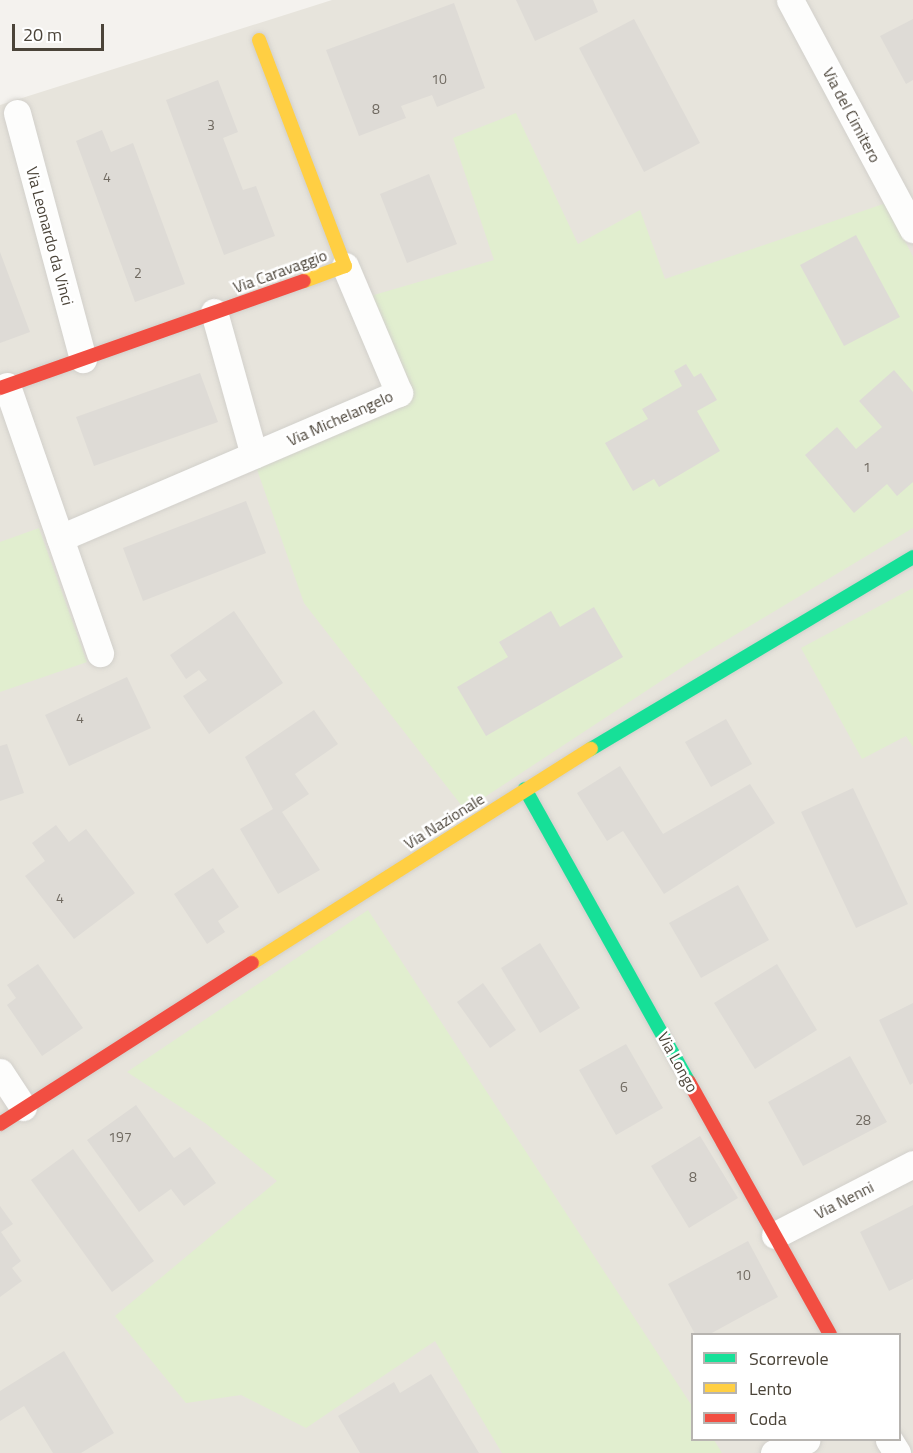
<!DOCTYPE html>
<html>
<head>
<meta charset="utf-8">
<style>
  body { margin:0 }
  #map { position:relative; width:913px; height:1453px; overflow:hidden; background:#f4f2ee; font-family:"Titillium Web",sans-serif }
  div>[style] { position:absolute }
  .residential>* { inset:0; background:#e7e4dc }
  .green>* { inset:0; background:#e1eecf }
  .building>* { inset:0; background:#dedbd6 }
  .roads { filter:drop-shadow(0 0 2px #d2d0cb) drop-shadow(0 0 2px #d2d0cb) }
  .street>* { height:27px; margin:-13.5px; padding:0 13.5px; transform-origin:13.5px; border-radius:13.5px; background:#fdfdfc }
  .fast>* { height:14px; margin:-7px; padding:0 7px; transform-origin:7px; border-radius:7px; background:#16e098 }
  .slow>* { height:14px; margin:-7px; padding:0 7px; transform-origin:7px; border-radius:7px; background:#ffcf43 }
  .jam>* { height:14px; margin:-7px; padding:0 7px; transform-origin:7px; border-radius:7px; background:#f24e42 }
  span { translate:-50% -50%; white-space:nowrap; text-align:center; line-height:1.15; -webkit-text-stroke:5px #fff; paint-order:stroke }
  .number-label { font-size:14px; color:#706a61 }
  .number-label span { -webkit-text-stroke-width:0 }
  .street-label { font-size:16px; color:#4b4439 }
  .legend { position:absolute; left:691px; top:1333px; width:210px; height:108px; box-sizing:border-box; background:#fff; border:2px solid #b7b4b0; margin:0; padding:8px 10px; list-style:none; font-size:18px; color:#4b4439 }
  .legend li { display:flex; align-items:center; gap:12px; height:30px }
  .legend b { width:30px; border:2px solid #b7b4b0 }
  .scale { position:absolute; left:12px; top:24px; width:92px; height:27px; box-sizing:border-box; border:3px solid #4b4439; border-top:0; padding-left:8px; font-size:18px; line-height:21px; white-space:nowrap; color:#4b4439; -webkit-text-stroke:4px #fff; paint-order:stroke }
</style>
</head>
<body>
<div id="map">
  <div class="residential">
    <div style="clip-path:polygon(evenodd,332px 0,913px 0,913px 1453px,0 1453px,0 105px,332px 0,692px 1334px,900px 1334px,900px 1440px,692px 1440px,692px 1334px)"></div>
  </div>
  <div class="green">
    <div style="clip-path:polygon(516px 113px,578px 244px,640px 210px,665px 279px,886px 203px,913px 257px,913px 528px,690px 662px,465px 810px,304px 603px,254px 461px,410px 395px,367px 297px,494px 260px,453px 138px)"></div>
    <div style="clip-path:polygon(39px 528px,87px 662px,0 692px,0 542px)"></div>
    <div style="clip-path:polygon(913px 588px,913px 747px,906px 736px,862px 759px,801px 648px)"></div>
    <div style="clip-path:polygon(368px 910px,692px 1406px,692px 1440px,714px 1440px,722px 1453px,502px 1453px,435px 1341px,306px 1428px,241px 1395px,186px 1403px,115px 1316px,277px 1181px,205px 1123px,127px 1072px)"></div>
  </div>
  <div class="building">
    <div style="clip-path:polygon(516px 0,593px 0,598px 12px,535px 41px)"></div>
    <div style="clip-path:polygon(454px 3px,485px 88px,437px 107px,432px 95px,401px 106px,406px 118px,359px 136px,326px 50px)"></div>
    <div style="clip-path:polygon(634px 19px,700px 143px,644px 172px,579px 48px)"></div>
    <div style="clip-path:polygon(913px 19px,913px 80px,906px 84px,880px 36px)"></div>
    <div style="clip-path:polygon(218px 80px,238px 132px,223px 138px,243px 190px,256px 186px,275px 236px,224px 255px,166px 100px)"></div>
    <div style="clip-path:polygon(102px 130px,111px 152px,133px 143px,185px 284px,135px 302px,76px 141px)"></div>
    <div style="clip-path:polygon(429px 174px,457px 244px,407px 263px,380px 194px)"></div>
    <div style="clip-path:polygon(856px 235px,900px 317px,844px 346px,800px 265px)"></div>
    <div style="clip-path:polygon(0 252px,30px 332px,0 343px)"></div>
    <div style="clip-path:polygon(686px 364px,694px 377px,701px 373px,717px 400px,697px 411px,720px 451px,659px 487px,654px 479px,633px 491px,605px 443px,648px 419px,642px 409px,682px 386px,674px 371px)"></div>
    <div style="clip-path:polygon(894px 370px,913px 392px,913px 482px,897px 496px,887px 484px,854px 513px,805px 455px,837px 427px,856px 449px,882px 427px,859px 401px)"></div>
    <div style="clip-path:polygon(200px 373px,218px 422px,94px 466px,76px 417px)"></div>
    <div style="clip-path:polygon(246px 501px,266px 553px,143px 601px,123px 548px)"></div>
    <div style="clip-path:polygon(594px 607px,623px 657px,486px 736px,457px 687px,508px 657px,499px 642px,551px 611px,560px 627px)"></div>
    <div style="clip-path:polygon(234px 611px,283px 683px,209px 734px,183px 696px,207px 680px,199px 670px,186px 679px,170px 655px)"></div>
    <div style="clip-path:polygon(127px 677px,151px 728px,69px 766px,45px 715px)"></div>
    <div style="clip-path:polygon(314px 710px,338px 744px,295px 774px,309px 794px,282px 812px,320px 870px,278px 894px,240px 829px,273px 809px,245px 757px)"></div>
    <div style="clip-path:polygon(726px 719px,752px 764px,711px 787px,685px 742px)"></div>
    <div style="clip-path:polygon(7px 744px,24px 793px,0 801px,0 746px)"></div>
    <div style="clip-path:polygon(620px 766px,663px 834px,750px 784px,775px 823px,664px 894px,623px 831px,607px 841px,577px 793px)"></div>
    <div style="clip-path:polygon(853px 788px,908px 904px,856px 928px,801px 812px)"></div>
    <div style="clip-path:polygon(56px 825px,69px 842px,86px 829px,135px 893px,74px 939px,25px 876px,45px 861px,32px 843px)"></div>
    <div style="clip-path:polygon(213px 868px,239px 907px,218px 921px,225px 932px,207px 944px,174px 894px)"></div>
    <div style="clip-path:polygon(738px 885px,769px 940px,701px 978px,669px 923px)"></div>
    <div style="clip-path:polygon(540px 943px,580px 1008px,540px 1033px,501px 968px)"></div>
    <div style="clip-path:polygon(38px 964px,83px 1028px,42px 1056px,7px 1005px,16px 998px,7px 985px)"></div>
    <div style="clip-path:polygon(777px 964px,817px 1030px,755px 1069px,714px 1003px)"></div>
    <div style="clip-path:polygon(483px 983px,516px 1030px,490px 1048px,457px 1002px)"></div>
    <div style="clip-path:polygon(913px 1003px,913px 1083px,910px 1085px,879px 1020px)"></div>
    <div style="clip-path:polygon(626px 1044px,663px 1108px,616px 1135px,579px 1070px)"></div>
    <div style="clip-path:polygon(850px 1056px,887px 1122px,803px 1166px,768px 1102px)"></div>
    <div style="clip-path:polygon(136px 1105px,174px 1158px,190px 1147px,216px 1183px,184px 1206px,171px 1189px,139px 1212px,87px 1140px)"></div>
    <div style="clip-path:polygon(700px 1136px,738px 1198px,689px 1228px,651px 1166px)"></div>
    <div style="clip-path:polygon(73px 1149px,154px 1261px,112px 1292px,31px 1180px)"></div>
    <div style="clip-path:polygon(913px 1205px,913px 1279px,889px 1291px,860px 1232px)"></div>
    <div style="clip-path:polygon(0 1206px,13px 1224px,1px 1232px,21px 1261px,12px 1268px,22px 1281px,0 1297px)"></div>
    <div style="clip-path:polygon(748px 1241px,778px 1297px,710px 1334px,695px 1334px,668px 1284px)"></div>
    <div style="clip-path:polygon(64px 1351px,114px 1433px,81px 1453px,53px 1453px,24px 1406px,0 1421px,0 1391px)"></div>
    <div style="clip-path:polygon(431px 1374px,479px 1453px,360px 1453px,338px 1416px,394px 1382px,400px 1393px)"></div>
  </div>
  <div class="roads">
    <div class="street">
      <div style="left:790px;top:0;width:260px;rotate:61.8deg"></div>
      <div style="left:17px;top:113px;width:255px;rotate:75deg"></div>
      <div style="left:214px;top:312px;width:148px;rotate:74.4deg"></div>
      <div style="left:7px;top:386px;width:283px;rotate:70.8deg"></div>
      <div style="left:60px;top:538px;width:369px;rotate:-23.2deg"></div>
      <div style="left:399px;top:393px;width:138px;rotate:-113deg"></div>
      <div style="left:0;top:1072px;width:42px;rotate:56.7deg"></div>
      <div style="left:775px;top:1235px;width:155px;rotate:-27.2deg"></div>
      <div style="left:889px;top:1440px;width:15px;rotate:58deg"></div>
      <div style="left:774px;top:1453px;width:35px;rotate:-22deg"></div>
    </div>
    <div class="fast">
      <div style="left:591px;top:749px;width:375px;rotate:-30.8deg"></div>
      <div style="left:525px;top:789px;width:336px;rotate:60.8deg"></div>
    </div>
    <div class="slow">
      <div style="left:259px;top:40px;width:242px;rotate:69.2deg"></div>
      <div style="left:345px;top:266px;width:44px;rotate:159.9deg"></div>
      <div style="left:252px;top:963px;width:401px;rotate:-32.3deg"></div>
    </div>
    <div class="jam">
      <div style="left:0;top:388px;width:322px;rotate:-19.4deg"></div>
      <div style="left:689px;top:1082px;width:289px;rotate:60.8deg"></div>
      <div style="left:0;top:1124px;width:299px;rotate:-32.6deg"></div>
    </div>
  </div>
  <div class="number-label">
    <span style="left:439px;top:79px">10</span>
    <span style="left:376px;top:109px">8</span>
    <span style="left:211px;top:125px">3</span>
    <span style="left:107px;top:177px">4</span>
    <span style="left:138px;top:273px">2</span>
    <span style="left:867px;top:467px">1</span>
    <span style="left:80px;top:718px">4</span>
    <span style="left:60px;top:898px">4</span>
    <span style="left:624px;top:1087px">6</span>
    <span style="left:863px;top:1120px">28</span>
    <span style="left:120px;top:1137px">197</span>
    <span style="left:693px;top:1177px">8</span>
    <span style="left:743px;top:1275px">10</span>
  </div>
  <div class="street-label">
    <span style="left:852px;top:115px;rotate:62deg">Via del Cimitero</span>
    <span style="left:50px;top:236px;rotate:75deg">Via Leonardo da Vinci</span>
    <span style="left:280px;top:271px;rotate:-20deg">Via Caravaggio</span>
    <span style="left:340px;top:418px;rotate:-24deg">Via Michelangelo</span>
    <span style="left:444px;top:821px;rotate:-32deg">Via Nazionale</span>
    <span style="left:678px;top:1062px;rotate:61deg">Via Longo</span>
    <span style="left:844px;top:1200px;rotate:-27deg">Via Nenni</span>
  </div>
  <ul class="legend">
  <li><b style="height:8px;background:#16e098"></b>Scorrevole</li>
  <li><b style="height:8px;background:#ffcf43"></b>Lento</li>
  <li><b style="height:8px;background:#f24e42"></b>Coda</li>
  </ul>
  <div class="scale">20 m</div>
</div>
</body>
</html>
